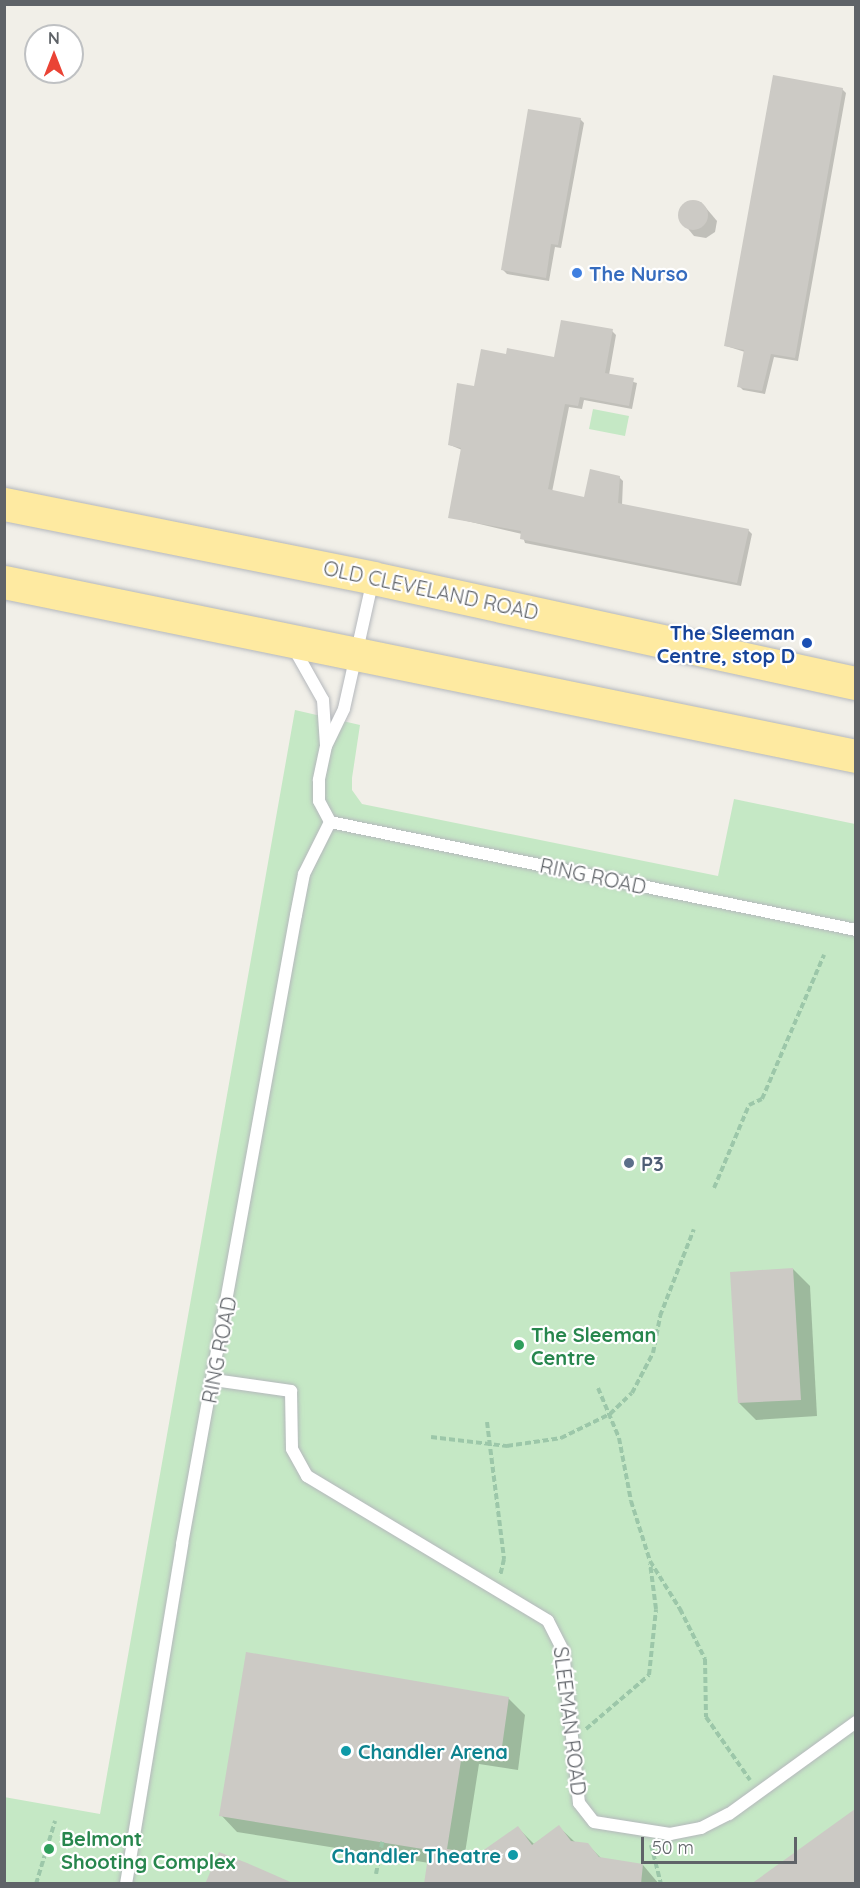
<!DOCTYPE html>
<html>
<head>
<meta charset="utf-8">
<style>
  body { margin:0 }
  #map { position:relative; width:860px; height:1888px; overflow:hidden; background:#f1efe8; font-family:Quicksand,sans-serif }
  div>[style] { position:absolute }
  .green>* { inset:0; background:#c5e8c5 }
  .shadow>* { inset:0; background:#0003 }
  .building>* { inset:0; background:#cccac5 }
  .round { border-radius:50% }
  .path>* { height:4px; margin-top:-2px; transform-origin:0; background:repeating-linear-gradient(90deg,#9cc7a9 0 6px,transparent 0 9px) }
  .roads { filter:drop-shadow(0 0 2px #b5b8bc) drop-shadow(0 0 2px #b5b8bc) }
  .service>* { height:12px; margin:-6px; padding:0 6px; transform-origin:6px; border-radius:6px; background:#fff }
  .trunk>* { height:33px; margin:-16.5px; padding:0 16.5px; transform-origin:16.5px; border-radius:16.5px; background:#feeaa1 }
  .dots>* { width:16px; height:16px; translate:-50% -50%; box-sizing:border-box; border:3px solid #fff; border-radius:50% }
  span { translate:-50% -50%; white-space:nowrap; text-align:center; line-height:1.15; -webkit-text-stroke:4.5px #fff; paint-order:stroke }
  .shop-label { font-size:20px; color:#366cbe; font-weight:700 }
  .left { translate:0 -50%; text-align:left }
  .street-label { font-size:20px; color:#5f6368 }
  .transit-label { font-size:20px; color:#164399; font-weight:700 }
  .right { translate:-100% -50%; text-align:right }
  .service-label { font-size:20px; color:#4e5e75; font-weight:700 }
  .leisure-label { font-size:20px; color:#27864d; font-weight:700 }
  .culture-label { font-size:20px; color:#0d838f; font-weight:700 }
  .frame { position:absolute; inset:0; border:6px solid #5f6368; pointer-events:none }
  .north { position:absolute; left:24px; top:24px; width:60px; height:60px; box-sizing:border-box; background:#fff; border:2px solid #bfc1c3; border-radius:50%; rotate:0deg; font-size:16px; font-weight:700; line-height:24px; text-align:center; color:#5f6368 }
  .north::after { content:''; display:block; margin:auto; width:21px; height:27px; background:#ea4335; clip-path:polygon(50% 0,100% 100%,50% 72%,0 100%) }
  .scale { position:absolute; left:641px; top:1837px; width:156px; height:27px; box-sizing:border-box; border:3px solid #5f6368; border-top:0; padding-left:8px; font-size:18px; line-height:21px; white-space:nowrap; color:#5f6368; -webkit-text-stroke:4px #fff; paint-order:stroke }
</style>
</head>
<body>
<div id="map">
  <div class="green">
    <div style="clip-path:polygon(593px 409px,629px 416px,625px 436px,589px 429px)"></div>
    <div style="clip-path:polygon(295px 710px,360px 725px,352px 778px,352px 790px,362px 804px,718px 876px,734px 799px,855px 824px,855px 1883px,5px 1883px,4px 1797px,100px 1814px)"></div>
  </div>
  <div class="shadow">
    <div style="clip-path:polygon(842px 89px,846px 93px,798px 361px,774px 357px,765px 394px,743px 390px,739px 386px,745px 352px,726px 346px)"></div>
    <div style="clip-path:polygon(580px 119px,584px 123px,561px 248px,555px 247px,549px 281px,507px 274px,503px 270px)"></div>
    <div style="clip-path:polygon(690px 201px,701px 202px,717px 221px,715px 232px,706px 238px,694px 236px,679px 218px,681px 207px)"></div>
    <div style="clip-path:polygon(612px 331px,616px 335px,609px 375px,637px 383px,632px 409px,584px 400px,582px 409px,569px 407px,552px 492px,585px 498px,619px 477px,623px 481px,622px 505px,748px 530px,752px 534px,741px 586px,525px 543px,522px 534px,450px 517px,462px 450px,450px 445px,475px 388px,508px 355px,555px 359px)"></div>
    <div style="clip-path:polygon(793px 1269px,810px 1286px,817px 1416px,756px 1420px,739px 1403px)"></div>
    <div style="clip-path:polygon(508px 1698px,525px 1715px,518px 1770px,479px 1764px,465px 1853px,479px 1855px,518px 1828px,534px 1844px,559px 1827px,576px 1843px,588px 1845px,602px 1859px,643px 1865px,659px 1884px,425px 1884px,429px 1863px,237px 1832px,221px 1815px)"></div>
    <div style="clip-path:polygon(856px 1810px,856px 1884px,753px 1884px)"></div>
  </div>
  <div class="building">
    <div style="clip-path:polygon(773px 75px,843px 88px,795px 358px,771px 354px,762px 391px,737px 387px,744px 350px,724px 346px)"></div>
    <div style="clip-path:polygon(528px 109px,581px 118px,558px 245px,551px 244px,546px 278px,501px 270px)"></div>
    <div class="round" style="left:678px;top:200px;width:30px;height:30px"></div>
    <div style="clip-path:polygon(561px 320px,613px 329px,605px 373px,634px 378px,629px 406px,580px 397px,578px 406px,565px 404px,548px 489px,584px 497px,590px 469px,620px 476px,618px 503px,749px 529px,737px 583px,520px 539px,521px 531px,448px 518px,461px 448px,448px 445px,457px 383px,474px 386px,481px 349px,506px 354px,507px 348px,554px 357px)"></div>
    <div style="clip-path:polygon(793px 1268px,801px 1400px,738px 1403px,730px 1272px)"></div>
    <div style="clip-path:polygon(246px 1652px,509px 1697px,501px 1754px,463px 1748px,447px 1849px,478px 1854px,518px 1826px,532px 1845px,559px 1825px,571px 1841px,588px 1843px,599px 1857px,643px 1864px,641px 1884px,424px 1884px,429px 1850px,219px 1816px)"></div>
    <div style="clip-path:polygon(855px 1809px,855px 1884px,751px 1884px)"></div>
    <div style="clip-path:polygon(219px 1852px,247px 1863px,295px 1884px,205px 1884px)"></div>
  </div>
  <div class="path">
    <div style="left:714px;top:1188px;width:90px;rotate:-67.1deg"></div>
    <div style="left:749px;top:1105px;width:14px;rotate:-25deg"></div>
    <div style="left:762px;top:1099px;width:157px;rotate:-66.7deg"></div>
    <div style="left:598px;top:1388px;width:54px;rotate:67.2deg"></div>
    <div style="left:619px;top:1438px;width:64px;rotate:79.2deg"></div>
    <div style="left:631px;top:1501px;width:63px;rotate:72.4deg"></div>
    <div style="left:650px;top:1561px;width:57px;rotate:58deg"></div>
    <div style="left:680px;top:1609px;width:56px;rotate:63.4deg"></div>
    <div style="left:705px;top:1659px;width:58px;rotate:89deg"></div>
    <div style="left:706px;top:1717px;width:77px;rotate:55.1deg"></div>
    <div style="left:487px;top:1422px;width:138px;rotate:82.9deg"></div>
    <div style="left:504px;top:1559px;width:17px;rotate:103deg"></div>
    <div style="left:431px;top:1437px;width:77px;rotate:6.8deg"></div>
    <div style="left:507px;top:1446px;width:55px;rotate:-8.4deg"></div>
    <div style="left:561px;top:1438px;width:55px;rotate:-26.1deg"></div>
    <div style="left:610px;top:1414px;width:30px;rotate:-44deg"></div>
    <div style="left:632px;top:1393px;width:45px;rotate:-62.3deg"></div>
    <div style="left:653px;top:1353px;width:38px;rotate:-79deg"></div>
    <div style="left:660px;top:1316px;width:93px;rotate:-68.7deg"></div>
    <div style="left:586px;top:1729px;width:83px;rotate:-40.6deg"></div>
    <div style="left:649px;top:1675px;width:66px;rotate:-83.9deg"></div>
    <div style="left:656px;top:1609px;width:46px;rotate:-97.4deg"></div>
    <div style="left:651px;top:1845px;width:40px;rotate:75.6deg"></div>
    <div style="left:376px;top:1874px;width:33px;rotate:-79deg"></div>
    <div style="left:36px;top:1884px;width:66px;rotate:-73.2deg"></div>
  </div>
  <div class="roads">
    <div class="service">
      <div style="left:373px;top:579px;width:133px;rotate:102.6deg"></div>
      <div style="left:344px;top:709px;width:41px;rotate:115.9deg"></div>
      <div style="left:326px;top:746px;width:35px;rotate:102deg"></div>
      <div style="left:319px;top:780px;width:21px;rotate:90deg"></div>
      <div style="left:319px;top:801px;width:24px;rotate:62deg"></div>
      <div style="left:330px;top:822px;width:537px;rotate:11.6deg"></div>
      <div style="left:292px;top:645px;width:63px;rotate:60.6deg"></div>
      <div style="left:323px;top:700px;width:45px;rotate:86.2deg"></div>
      <div style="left:214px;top:1380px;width:78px;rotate:8.1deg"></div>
      <div style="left:291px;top:1391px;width:58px;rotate:89deg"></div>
      <div style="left:292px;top:1449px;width:31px;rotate:61deg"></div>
      <div style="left:307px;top:1476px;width:281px;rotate:31deg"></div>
      <div style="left:548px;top:1621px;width:34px;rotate:63deg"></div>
      <div style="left:563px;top:1651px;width:153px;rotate:84deg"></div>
      <div style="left:579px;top:1803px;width:24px;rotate:52deg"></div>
      <div style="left:594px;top:1822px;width:77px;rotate:9deg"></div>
      <div style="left:670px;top:1834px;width:32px;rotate:-11deg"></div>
      <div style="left:701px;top:1828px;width:31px;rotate:-27deg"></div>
      <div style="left:729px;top:1814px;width:157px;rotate:-35.9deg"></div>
      <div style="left:126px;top:1884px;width:345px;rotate:-80.6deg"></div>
      <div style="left:182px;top:1544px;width:639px;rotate:-79.73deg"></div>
      <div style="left:296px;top:915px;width:42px;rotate:-79deg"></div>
      <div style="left:304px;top:874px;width:58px;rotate:-63.4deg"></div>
    </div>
    <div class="trunk">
      <div style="left:4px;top:504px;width:376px;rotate:11.3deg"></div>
      <div style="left:373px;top:578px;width:494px;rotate:12.3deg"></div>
      <div style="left:4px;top:582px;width:870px;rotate:11.54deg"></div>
    </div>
  </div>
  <div class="dots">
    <div style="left:577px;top:273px;background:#3f7fe0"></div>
    <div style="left:807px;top:643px;background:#1a4fb4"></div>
    <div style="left:629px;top:1163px;background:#5c6f8a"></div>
    <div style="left:519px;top:1345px;background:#2e9e5b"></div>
    <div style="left:346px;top:1751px;background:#0f9aa8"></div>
    <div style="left:49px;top:1849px;background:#2e9e5b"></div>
    <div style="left:513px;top:1855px;background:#0f9aa8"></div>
  </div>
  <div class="shop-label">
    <span class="left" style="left:589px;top:273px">The Nurso</span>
  </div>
  <div class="street-label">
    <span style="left:431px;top:590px;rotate:12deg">OLD CLEVELAND ROAD</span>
    <span style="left:593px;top:876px;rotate:12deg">RING ROAD</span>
    <span style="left:219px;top:1350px;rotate:-79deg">RING ROAD</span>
    <span style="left:570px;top:1721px;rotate:83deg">SLEEMAN ROAD</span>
  </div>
  <div class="transit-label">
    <span class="right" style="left:795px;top:644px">The Sleeman<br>Centre, stop D</span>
  </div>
  <div class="service-label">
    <span class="left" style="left:641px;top:1163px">P3</span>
  </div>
  <div class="leisure-label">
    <span class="left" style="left:531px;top:1346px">The Sleeman<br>Centre</span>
    <span class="left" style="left:61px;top:1850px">Belmont<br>Shooting Complex</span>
  </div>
  <div class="culture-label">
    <span class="left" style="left:358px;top:1751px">Chandler Arena</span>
    <span class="right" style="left:501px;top:1855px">Chandler Theatre</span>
  </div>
  <div class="frame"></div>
  <div class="north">N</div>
  <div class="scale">50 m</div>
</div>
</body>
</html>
